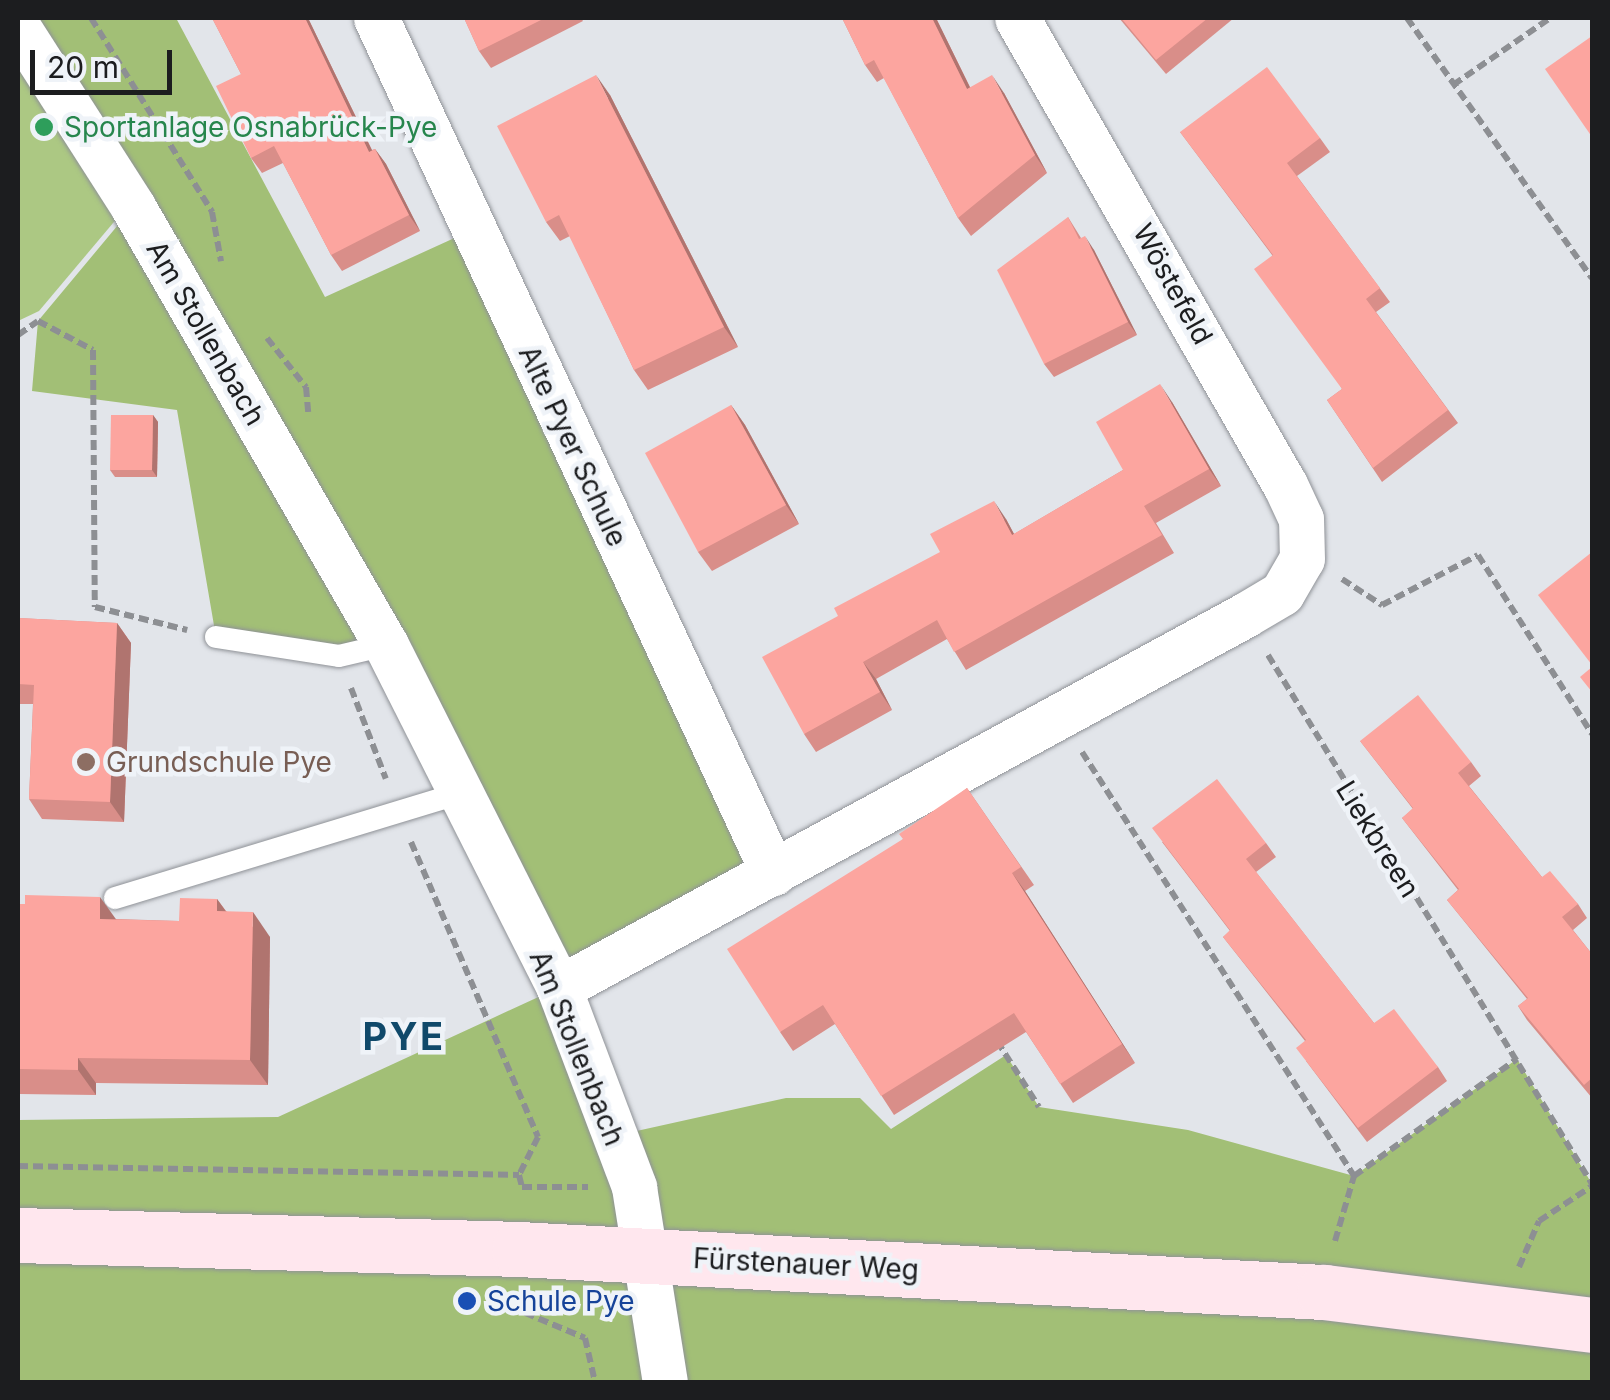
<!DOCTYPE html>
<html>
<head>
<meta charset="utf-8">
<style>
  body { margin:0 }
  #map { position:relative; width:1610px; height:1400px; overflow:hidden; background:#e2e5ea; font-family:Inter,sans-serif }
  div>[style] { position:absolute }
  .green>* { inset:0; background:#acc883 }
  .forest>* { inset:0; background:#a2bf76 }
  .path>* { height:6px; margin-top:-3px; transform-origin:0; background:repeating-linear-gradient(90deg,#8d8f93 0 10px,transparent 0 15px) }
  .roads { filter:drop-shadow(0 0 2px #8f9297) drop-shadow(0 0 2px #8f9297) }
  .lane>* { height:22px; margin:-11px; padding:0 11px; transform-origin:11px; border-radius:11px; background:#fff }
  .street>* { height:45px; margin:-22.5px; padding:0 22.5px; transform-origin:22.5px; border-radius:22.5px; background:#fff }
  .secondary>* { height:55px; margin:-27.5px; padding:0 27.5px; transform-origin:27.5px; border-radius:27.5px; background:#ffe7ee }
  .wall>* { inset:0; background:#d98e89 }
  .shaded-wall>* { inset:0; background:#b0746f }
  .building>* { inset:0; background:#fca59f }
  .dots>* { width:28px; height:28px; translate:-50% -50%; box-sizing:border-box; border:5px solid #eff3f8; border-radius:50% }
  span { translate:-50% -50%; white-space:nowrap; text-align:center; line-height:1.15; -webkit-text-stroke:9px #eff3f8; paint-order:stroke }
  .leisure-label { font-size:28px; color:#27864d }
  .left { translate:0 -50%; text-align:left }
  .street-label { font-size:28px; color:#1c1d1f }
  .education-label { font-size:28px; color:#785e54 }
  .transit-label { font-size:28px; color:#164399 }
  .district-label { font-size:38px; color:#10496a; font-weight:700; letter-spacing:2.5px }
  .frame { position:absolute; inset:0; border:20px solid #1c1d1f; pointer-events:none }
  .scale { position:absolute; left:30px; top:50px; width:142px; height:45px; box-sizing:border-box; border:5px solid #1c1d1f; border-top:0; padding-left:12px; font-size:30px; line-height:35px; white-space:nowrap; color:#1c1d1f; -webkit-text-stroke:8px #eff3f8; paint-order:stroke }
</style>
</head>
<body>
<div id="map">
  <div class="green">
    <div style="clip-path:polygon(18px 44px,124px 210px,39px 311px,18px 321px)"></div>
  </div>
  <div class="forest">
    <div style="clip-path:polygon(18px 18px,176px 18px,325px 297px,472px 230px,773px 873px,559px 988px,614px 1136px,786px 1098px,860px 1098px,891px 1129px,1006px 1055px,1039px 1107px,1188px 1130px,1354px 1176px,1517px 1059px,1592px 1184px,1592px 1382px,18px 1382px,18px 1120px,278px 1117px,558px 988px,387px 646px,339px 656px,216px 637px,177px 410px,32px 391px,38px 321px,133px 207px)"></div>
  </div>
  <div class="path">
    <div style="left:91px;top:18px;width:229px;rotate:58deg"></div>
    <div style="left:212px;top:212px;width:50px;rotate:79.6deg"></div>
    <div style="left:1407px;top:18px;width:319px;rotate:54.6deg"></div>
    <div style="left:1453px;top:85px;width:118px;rotate:-34.6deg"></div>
    <div style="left:18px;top:335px;width:24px;rotate:-35deg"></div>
    <div style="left:38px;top:321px;width:62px;rotate:27.8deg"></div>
    <div style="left:93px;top:350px;width:257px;rotate:89.6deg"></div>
    <div style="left:95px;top:607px;width:95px;rotate:14deg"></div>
    <div style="left:267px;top:338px;width:63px;rotate:51.5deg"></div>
    <div style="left:306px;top:387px;width:25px;rotate:85deg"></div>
    <div style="left:1342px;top:579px;width:48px;rotate:33deg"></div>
    <div style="left:1382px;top:605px;width:108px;rotate:-27.5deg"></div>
    <div style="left:1478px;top:555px;width:212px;rotate:57.5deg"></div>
    <div style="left:1268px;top:655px;width:620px;rotate:58.51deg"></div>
    <div style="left:351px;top:688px;width:97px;rotate:69deg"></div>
    <div style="left:1082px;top:752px;width:504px;rotate:57.32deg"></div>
    <div style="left:411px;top:842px;width:321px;rotate:66.7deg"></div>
    <div style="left:538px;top:1137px;width:42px;rotate:116.6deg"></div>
    <div style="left:997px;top:1041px;width:78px;rotate:57.5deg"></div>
    <div style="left:18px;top:1166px;width:501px;rotate:1.03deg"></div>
    <div style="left:519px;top:1175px;width:12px;rotate:76deg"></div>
    <div style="left:522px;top:1187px;width:66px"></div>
    <div style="left:1335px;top:1241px;width:68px;rotate:-73.7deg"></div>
    <div style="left:1354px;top:1176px;width:201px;rotate:-35.7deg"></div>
    <div style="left:1519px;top:1267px;width:50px;rotate:-66.5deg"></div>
    <div style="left:1539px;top:1221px;width:64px;rotate:-33.4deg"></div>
    <div style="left:513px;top:1298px;width:9px;rotate:103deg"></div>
    <div style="left:511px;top:1307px;width:80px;rotate:22.7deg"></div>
    <div style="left:585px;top:1338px;width:45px;rotate:77.2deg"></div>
  </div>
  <div class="roads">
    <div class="lane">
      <div style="left:216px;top:637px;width:124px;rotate:8.8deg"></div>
      <div style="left:339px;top:656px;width:48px;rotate:-13.2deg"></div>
      <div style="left:115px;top:898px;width:357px;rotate:-16.9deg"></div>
    </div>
    <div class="street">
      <div style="left:376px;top:18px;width:943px;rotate:65.09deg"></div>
      <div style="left:18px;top:27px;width:214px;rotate:57.4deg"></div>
      <div style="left:133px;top:207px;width:506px;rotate:59.99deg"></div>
      <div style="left:386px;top:645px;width:384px;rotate:63.2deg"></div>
      <div style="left:559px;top:988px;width:213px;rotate:69.3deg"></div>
      <div style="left:634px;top:1187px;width:197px;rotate:81deg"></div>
      <div style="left:559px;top:988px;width:781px;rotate:-28.53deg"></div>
      <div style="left:1245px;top:615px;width:43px;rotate:-30.7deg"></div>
      <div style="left:1282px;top:593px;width:39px;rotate:-60deg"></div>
      <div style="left:1302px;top:559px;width:40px;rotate:-91.4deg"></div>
      <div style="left:1301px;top:519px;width:38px;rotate:-115deg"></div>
      <div style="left:1285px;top:485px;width:538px;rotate:-119.85deg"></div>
    </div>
    <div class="secondary">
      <div style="left:18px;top:1235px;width:501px;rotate:1.6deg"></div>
      <div style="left:519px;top:1249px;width:806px;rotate:3.06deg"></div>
      <div style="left:1324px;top:1292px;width:270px;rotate:7deg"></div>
    </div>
  </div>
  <div class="wall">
    <div style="clip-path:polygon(212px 18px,308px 18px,372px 150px,375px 149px,386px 164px,420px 231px,342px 271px,331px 255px,283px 163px,262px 173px,251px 158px,241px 74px)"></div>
    <div style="clip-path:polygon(464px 18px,581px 18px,583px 21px,491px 68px,479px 51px)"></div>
    <div style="clip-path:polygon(842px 18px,936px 18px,970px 87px,1004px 93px,1047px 173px,971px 236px,958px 218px,884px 78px,877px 82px,865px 65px)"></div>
    <div style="clip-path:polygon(1119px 18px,1234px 18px,1166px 74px)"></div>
    <div style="clip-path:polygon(610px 95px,738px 347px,648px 390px,634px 370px,570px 236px,560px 241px,546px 222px)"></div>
    <div style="clip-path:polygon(1180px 132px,1320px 138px,1330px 152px,1297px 176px,1390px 302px,1376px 312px,1458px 423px,1382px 482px,1327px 400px,1342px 389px,1272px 255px)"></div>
    <div style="clip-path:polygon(1068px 217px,1081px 238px,1094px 250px,1137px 335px,1054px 377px,1044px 364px)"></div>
    <div style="clip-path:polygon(1172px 402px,1221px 486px,1156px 523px,1174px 553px,966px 670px,947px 639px,876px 679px,892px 710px,816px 752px,804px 734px,838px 616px,1006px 519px,1014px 534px,1123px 470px)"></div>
    <div style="clip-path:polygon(731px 405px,745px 425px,799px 524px,712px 571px,698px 552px)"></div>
    <div style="clip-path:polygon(153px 415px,158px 422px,157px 477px,115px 477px,110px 470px)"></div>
    <div style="clip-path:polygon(18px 618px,117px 623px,131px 643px,124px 822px,42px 819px,29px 799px,33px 704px,18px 704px)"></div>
    <div style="clip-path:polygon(1360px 741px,1471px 762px,1481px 776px,1469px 786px,1542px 877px,1578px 904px,1587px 918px,1573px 930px,1592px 954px,1592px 1098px,1527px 1020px,1518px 1006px,1527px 999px,1447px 900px,1458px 890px,1402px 818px,1413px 809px)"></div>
    <div style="clip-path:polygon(967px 788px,1034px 885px,1025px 891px,1135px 1063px,1073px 1103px,1026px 1032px,894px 1115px,835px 1024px,793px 1051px,780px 1032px,903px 839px)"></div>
    <div style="clip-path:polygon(1162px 842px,1266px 843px,1276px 857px,1256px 872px,1374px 1023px,1438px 1067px,1447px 1081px,1367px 1142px,1306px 1061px,1305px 1041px,1223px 937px,1230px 931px)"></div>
    <div style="clip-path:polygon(217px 899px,226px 911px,270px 937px,268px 1085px,96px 1083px,96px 1095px,19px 1094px,18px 904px,116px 919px,179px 921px)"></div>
  </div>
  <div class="shaded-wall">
    <div style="clip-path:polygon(305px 18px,308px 18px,380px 167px,369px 152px)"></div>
    <div style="clip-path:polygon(932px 18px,936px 18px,979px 106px,967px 89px)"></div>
    <div style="clip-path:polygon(596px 75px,610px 95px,738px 347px,724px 327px)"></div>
    <div style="clip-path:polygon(992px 75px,1004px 93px,1047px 173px,1035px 155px)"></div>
    <div style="clip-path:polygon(375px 149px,386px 164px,420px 231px,409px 215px)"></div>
    <div style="clip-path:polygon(1085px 236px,1094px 250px,1137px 335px,1128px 322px)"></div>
    <div style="clip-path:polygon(1160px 384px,1172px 402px,1221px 486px,1209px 469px)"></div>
    <div style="clip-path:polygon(731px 405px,745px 425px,799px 524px,786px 505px)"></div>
    <div style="clip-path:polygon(153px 415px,158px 422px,157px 477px,152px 470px)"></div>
    <div style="clip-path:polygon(994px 501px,1006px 519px,1024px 553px,1012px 535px)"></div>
    <div style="clip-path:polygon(117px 623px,131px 643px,124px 822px,110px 802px)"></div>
    <div style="clip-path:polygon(863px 662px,876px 679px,892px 710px,880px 692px)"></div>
    <div style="clip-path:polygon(1012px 873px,1025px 891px,1135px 1063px,1122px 1044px)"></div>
    <div style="clip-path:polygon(100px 897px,118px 922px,100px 919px)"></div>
    <div style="clip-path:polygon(217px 899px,235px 924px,217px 911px)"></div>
    <div style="clip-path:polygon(253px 912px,270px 937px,268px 1085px,250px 1060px)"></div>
    <div style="clip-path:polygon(78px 1058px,96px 1083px,96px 1095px,78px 1070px)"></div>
  </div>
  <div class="building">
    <div style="clip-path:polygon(212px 18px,305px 18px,369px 152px,375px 149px,409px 215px,331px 255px,274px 146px,251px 158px,216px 86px,241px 74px)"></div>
    <div style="clip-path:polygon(464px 18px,545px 18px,479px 51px)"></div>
    <div style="clip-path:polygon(842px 18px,932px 18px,967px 89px,992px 75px,1035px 155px,958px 218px,874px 60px,865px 65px)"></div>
    <div style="clip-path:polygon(1121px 18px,1208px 18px,1156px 60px)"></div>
    <div style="clip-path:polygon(1592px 36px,1592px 137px,1545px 69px)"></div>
    <div style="clip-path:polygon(1267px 67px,1320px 138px,1287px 163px,1380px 288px,1366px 299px,1448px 410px,1373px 468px,1327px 400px,1342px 389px,1254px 269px,1273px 255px,1180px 132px)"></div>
    <div style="clip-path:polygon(596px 75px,724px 327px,634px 370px,559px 215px,546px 222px,497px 126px)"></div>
    <div style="clip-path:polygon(1068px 217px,1079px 239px,1085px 236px,1128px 322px,1044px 364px,997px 270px)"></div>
    <div style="clip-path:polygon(1160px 384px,1209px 469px,1144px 506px,1162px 535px,954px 652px,937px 620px,863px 662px,880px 692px,804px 734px,762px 657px,838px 616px,834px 608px,940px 552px,930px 534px,994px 501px,1012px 535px,1123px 470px,1096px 422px)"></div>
    <div style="clip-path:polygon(731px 405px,786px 505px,698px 552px,645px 453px)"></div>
    <div style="clip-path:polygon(111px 415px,153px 415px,152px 470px,110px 470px)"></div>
    <div style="clip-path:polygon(1592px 552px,1592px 665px,1538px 595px)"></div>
    <div style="clip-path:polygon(18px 618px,117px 623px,110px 802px,29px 799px,34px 685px,18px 684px)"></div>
    <div style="clip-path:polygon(1592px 667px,1592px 692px,1580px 677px)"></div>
    <div style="clip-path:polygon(1418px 695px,1471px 762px,1458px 773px,1542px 877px,1550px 871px,1578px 904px,1562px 917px,1592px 954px,1592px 1078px,1584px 1085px,1518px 1006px,1528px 998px,1447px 900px,1459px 889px,1402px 818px,1413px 808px,1360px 741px)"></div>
    <div style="clip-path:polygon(1217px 779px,1266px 843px,1246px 859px,1374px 1023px,1394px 1009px,1438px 1067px,1358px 1128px,1296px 1048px,1306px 1040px,1223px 937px,1230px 930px,1152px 828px)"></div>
    <div style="clip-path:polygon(967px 788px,1021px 867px,1012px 873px,1122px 1044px,1060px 1084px,1014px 1013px,881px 1096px,823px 1005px,780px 1032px,727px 949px,903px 839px,899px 834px)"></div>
    <div style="clip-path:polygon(25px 895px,100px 897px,100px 919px,179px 921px,180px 898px,217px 899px,217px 911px,253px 912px,250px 1060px,78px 1058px,78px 1070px,18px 1069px,18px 904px,25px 904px)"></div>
  </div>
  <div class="dots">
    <div style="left:44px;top:127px;background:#2e9e5b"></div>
    <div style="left:86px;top:762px;background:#8d6e63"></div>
    <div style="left:467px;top:1301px;background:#1a4fb4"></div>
  </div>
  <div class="leisure-label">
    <span class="left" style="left:64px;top:127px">Sportanlage Osnabrück-Pye</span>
  </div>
  <div class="street-label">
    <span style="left:1173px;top:284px;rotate:61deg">Wöstefeld</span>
    <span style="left:206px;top:333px;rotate:60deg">Am Stollenbach</span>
    <span style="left:573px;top:446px;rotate:65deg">Alte Pyer Schule</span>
    <span style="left:1378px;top:839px;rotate:58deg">Liekbreen</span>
    <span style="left:577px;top:1048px;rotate:68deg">Am Stollenbach</span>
    <span style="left:806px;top:1264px;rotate:3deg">Fürstenauer Weg</span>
  </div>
  <div class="education-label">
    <span class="left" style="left:106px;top:762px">Grundschule Pye</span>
  </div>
  <div class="transit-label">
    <span class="left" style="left:487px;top:1301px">Schule Pye</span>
  </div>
  <div class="district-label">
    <span style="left:404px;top:1037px">PYE</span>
  </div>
  <div class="frame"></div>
  <div class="scale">20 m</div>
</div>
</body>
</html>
